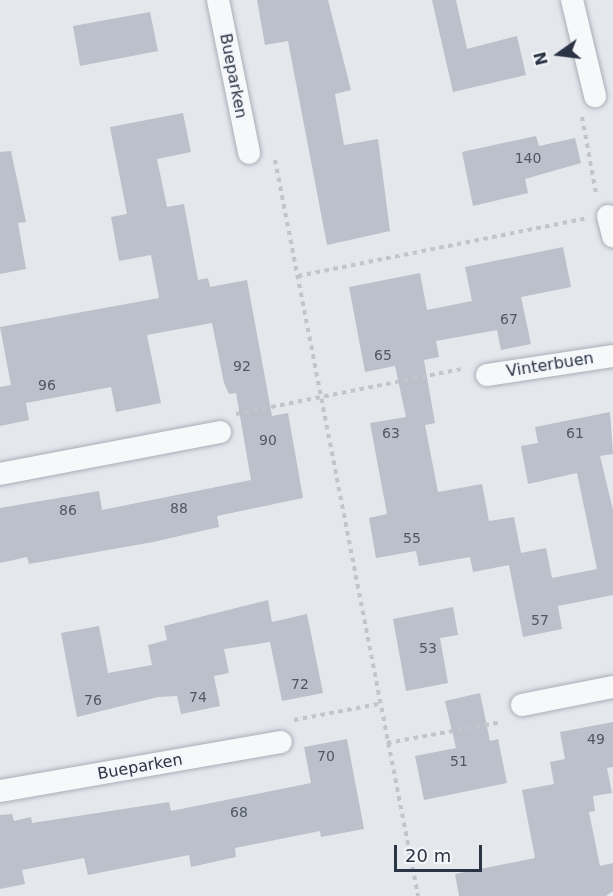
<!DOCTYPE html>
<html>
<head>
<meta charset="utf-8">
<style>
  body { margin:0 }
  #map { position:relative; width:613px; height:896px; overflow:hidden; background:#e4e7ec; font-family:"DejaVu Sans",sans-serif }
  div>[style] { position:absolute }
  .building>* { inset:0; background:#bbc0ca }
  .path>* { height:4px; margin-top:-2px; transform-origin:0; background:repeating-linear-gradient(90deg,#c2c5cb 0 4.5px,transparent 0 9px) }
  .roads { filter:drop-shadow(0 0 2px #a9aeb7) drop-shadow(0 0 2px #a9aeb7) }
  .street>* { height:22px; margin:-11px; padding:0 11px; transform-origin:11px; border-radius:11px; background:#f7f8fa }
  span { translate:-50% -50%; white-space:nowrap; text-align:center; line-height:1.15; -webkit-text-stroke:4.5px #f4f6f9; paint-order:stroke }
  .number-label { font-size:14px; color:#4f5766 }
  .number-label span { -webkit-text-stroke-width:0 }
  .street-label { font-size:16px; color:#2b3445 }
  .north { position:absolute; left:529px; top:24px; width:60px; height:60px; -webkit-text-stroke:4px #f4f6f9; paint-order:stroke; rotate:256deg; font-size:16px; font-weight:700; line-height:24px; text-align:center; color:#2b3445 }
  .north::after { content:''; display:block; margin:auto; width:21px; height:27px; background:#2b3445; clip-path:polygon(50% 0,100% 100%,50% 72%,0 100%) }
  .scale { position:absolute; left:394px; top:845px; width:88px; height:27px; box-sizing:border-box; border:3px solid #2b3445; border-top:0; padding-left:8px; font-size:18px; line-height:21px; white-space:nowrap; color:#2b3445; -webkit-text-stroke:4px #f4f6f9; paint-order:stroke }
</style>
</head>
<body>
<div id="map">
  <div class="building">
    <div style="clip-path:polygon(257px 0,328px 0,351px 90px,335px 94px,344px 145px,378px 139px,390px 231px,327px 245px,288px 41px,265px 45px)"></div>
    <div style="clip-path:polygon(432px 0,456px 0,467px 49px,517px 36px,526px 75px,453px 92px)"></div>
    <div style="clip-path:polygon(150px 12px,158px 51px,80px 66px,73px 26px)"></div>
    <div style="clip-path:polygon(183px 113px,191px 152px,157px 159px,167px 207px,184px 204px,198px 280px,208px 278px,210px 287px,247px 280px,272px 416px,288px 413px,303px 498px,217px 516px,219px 527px,153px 542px,29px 564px,27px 557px,0 563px,0 508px,99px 491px,102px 510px,251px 480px,236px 393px,229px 394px,224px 383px,212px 323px,147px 335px,161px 403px,116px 412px,111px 387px,26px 403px,29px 420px,0 426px,0 387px,11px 385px,0 327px,159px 298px,151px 255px,119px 261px,111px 217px,127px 214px,110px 127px)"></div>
    <div style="clip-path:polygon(536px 136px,539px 146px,575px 138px,581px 163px,525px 179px,528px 193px,473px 206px,462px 152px)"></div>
    <div style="clip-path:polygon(11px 151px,26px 222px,18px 223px,26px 269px,0 274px,0 152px)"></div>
    <div style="clip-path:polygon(563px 247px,571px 287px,521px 297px,531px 344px,501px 350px,497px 330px,436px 341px,439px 357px,424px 360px,435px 423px,425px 425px,438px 492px,482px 484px,489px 521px,514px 517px,521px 553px,546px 548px,552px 578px,597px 569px,577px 473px,528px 484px,521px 446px,538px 443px,535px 427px,610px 412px,613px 454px,600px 456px,613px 510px,613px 595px,558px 606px,562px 629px,523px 637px,509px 565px,473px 572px,470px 557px,419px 566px,416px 551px,376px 558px,369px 518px,387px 514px,370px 423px,406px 417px,395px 366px,365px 372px,349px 287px,420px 273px,427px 310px,472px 301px,465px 267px)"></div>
    <div style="clip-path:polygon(268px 600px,272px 622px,307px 614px,323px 693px,282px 701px,270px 642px,224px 649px,229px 673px,214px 676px,220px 706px,181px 714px,177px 696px,158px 697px,77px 717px,61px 633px,99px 626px,108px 673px,152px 665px,148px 645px,167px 640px,164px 626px)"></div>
    <div style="clip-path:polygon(453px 607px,458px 635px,440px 638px,448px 683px,406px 691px,393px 619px)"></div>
    <div style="clip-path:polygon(480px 693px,490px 741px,498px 739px,507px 783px,424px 800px,415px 756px,456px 748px,445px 701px)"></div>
    <div style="clip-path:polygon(613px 722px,613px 767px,607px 768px,612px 793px,593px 796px,595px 811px,589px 812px,600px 866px,613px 863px,613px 891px,606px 896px,459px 896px,455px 874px,535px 858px,522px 790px,554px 784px,550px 762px,565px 759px,560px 732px)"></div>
    <div style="clip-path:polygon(347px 739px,364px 829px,321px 837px,320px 831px,235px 848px,236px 857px,191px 867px,189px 855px,88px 875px,84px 858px,22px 870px,25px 884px,0 889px,0 815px,12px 814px,14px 821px,31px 817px,32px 823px,169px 802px,171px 811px,311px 783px,304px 747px)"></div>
  </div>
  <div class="path">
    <div style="left:582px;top:117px;width:77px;rotate:79.6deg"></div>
    <div style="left:275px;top:160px;width:750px;rotate:79deg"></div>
    <div style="left:298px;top:276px;width:292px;rotate:-11.3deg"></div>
    <div style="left:236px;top:414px;width:229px;rotate:-11.3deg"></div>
    <div style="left:294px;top:720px;width:86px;rotate:-10.7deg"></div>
    <div style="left:387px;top:743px;width:117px;rotate:-10.3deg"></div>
  </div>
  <div class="roads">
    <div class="street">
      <div style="left:218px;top:0;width:156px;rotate:78.5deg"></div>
      <div style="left:572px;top:0;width:99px;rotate:76.5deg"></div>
      <div style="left:608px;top:216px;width:21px;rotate:76deg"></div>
      <div style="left:487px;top:375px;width:127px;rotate:-8.6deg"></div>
      <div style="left:0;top:474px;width:224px;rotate:-10.8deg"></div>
      <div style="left:522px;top:705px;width:93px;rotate:-11.2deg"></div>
      <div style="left:0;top:791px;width:285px;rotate:-9.9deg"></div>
    </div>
  </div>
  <div class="number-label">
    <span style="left:528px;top:158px">140</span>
    <span style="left:509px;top:319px">67</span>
    <span style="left:383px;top:355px">65</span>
    <span style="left:242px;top:366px">92</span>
    <span style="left:47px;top:385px">96</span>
    <span style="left:391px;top:433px">63</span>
    <span style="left:575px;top:433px">61</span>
    <span style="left:268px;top:440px">90</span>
    <span style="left:179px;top:508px">88</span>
    <span style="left:68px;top:510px">86</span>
    <span style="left:412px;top:538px">55</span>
    <span style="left:540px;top:620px">57</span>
    <span style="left:428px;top:648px">53</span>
    <span style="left:300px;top:684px">72</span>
    <span style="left:198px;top:697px">74</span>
    <span style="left:93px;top:700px">76</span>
    <span style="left:596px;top:739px">49</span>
    <span style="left:326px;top:756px">70</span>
    <span style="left:459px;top:761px">51</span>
    <span style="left:239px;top:812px">68</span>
  </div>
  <div class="street-label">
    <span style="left:233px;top:76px;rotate:79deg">Bueparken</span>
    <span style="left:550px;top:365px;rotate:-9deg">Vinterbuen</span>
    <span style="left:140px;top:767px;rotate:-10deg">Bueparken</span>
  </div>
  <div class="north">N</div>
  <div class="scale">20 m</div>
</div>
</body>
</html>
